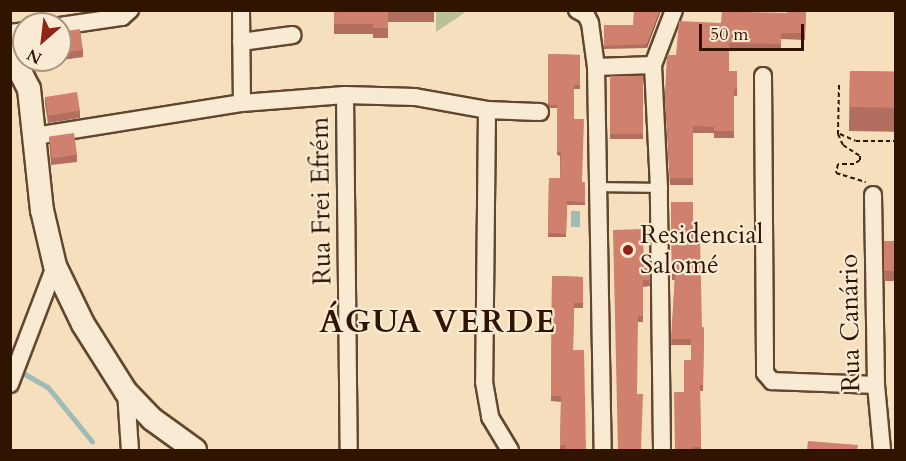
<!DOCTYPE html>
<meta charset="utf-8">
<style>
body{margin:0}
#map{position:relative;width:906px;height:461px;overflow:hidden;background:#f6dfbd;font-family:Cardo,serif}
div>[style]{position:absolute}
.green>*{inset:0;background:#b8c294}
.water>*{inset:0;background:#9ebbb8;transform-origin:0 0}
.stream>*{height:4.5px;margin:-2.25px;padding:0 2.25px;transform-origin:2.25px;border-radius:2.25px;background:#9ebbb8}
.path>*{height:2px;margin-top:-1px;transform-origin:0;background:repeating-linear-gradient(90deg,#311400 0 4.5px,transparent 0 7.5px)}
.roads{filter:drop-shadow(2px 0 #62472f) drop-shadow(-2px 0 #62472f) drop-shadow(0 2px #62472f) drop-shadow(0 -2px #62472f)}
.lane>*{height:8px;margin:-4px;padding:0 4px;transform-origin:4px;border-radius:4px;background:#f9ead4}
.street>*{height:16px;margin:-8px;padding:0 8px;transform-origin:8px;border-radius:8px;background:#f9ead4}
.secondary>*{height:22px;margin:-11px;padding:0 11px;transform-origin:11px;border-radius:11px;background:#f9ead4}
.wall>*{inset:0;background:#b26f5f;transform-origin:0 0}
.shaded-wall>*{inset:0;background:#915a4d}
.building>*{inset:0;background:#cf816e;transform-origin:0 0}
.dots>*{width:16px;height:16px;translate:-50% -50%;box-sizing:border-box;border:3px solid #f9ead4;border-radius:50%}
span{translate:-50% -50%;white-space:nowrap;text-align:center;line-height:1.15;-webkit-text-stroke:4.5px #f9ead4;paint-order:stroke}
.street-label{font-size:26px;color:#311400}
.poi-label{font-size:26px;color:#311400}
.left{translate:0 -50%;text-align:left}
.district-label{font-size:32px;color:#311400;font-weight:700;letter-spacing:1.5px}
.frame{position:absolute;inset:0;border:12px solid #311400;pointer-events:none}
.north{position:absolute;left:12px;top:12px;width:60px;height:60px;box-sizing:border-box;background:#f9ead4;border:2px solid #a9947f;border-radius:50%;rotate:208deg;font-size:16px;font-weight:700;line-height:24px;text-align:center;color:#311400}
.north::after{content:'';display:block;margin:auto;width:21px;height:27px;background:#8f2418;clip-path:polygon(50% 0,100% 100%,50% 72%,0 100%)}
.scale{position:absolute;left:699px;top:24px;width:105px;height:27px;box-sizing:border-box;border:3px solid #311400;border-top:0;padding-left:8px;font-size:18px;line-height:21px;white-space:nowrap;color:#311400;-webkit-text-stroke:4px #f9ead4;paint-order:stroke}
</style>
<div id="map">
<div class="green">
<i style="clip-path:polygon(436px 11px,437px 10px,467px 11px,436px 32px)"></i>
</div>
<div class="water">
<i style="left:571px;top:211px;width:9px;height:16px"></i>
</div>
<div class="stream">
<i style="left:20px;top:371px;width:32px;rotate:30deg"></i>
<i style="left:48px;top:387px;width:70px;rotate:50.8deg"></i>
</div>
<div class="path">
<i style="left:839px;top:85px;width:49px;rotate:91.2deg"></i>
<i style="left:838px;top:134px;width:12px;rotate:66deg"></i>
<i style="left:843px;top:145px;width:20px;rotate:33deg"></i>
<i style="left:860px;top:156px;width:4px;rotate:90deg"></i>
<i style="left:860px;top:160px;width:7px;rotate:146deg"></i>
<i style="left:854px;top:164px;width:16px;rotate:180deg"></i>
<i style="left:838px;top:164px;width:9px;rotate:103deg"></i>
<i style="left:836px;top:173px;width:31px;rotate:17deg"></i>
<i style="left:840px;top:134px;width:17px;rotate:24deg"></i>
<i style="left:856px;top:141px;width:40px"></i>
</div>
<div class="roads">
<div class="lane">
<i style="left:598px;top:187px;width:61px;rotate:0.9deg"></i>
</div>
<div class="street">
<i style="left:241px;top:10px;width:93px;rotate:89.4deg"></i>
<i style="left:577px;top:10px;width:10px;rotate:29deg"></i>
<i style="left:586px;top:15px;width:9px;rotate:63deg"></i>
<i style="left:590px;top:23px;width:44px;rotate:82.2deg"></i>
<i style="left:596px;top:67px;width:383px;rotate:89deg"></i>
<i style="left:60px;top:26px;width:63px;rotate:-8.3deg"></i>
<i style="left:122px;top:17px;width:11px;rotate:-41deg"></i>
<i style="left:10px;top:33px;width:14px;rotate:-8deg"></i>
<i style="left:241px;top:42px;width:52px;rotate:-7.7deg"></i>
<i style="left:596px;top:67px;width:57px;rotate:-2deg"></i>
<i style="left:763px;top:76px;width:297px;rotate:89.6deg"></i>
<i style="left:765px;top:373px;width:11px;rotate:49deg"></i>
<i style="left:772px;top:381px;width:104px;rotate:2.2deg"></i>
<i style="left:345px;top:95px;width:355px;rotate:89.4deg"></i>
<i style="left:487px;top:110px;width:272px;rotate:90.6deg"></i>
<i style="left:484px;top:382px;width:36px;rotate:80deg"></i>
<i style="left:490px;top:417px;width:39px;rotate:59deg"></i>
<i style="left:35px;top:136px;width:210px;rotate:-9.1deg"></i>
<i style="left:242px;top:103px;width:103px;rotate:-4.4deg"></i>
<i style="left:345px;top:95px;width:70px;rotate:1.6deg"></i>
<i style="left:415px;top:97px;width:73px;rotate:10.2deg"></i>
<i style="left:487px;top:110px;width:53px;rotate:2.2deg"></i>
<i style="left:873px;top:195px;width:190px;rotate:89.1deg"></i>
<i style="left:876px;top:385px;width:65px;rotate:84.7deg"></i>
<i style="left:10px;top:384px;width:126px;rotate:-69.1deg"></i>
<i style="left:126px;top:392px;width:58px;rotate:86.1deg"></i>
<i style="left:662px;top:450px;width:262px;rotate:-90.7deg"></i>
<i style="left:659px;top:188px;width:123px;rotate:-92.8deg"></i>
<i style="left:653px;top:65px;width:59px;rotate:-69.1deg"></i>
</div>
<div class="secondary">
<i style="left:10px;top:52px;width:42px;rotate:62.8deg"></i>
<i style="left:29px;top:89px;width:122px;rotate:83.9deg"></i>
<i style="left:42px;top:210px;width:57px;rotate:76.9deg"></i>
<i style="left:55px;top:266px;width:64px;rotate:64.2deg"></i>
<i style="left:83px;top:324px;width:80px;rotate:57.7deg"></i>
<i style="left:126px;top:392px;width:37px;rotate:46deg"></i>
<i style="left:152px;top:419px;width:53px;rotate:35.8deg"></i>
</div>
</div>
<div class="wall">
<i style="clip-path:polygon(334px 10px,434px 10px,434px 22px,388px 22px,388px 38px,373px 38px,373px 34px,334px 34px)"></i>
<i style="clip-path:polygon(661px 10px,647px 48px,604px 49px,604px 25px,633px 25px)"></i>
<i style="clip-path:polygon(806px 10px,805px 40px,781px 39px,781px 50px,729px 49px,729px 71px,737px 71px,737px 96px,734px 96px,734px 138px,714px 138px,714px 133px,693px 133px,693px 185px,670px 185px,665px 98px,676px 55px,721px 23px)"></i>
<i style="clip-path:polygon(60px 32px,83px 50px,83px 57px,35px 64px,33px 60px,60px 60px)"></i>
<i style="clip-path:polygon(548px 54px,580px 55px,580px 89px,574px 89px,574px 119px,582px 182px,585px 182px,585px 205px,567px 205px,566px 237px,548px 237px,549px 178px,560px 178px,560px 156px,557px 155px,557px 108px,550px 108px,548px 105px)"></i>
<i style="left:850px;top:71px;width:46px;height:60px;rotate:1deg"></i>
<i style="left:610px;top:76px;width:33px;height:63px"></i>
<i style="clip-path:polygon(45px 97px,80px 111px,80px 118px,48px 123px,45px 104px)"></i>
<i style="clip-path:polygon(49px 137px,77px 155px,77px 162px,51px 165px)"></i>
<i style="clip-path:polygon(671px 202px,693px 240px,702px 328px,704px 327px,703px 391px,700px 391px,701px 450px,675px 450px,684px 392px,691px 360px,691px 345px,671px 345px,675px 280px,672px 280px)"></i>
<i style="left:884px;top:241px;width:12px;height:40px"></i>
<i style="clip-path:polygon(644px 268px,649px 268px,650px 286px,643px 287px,643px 322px,638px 322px,617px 450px)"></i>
<i style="clip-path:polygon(552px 276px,583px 277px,583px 308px,574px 308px,573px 350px,586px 450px,560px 450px,561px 402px,551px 401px)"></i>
</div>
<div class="shaded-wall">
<i style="clip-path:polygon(660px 10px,661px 10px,647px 48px,647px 44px)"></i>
</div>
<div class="building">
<i style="clip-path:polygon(334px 10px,434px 10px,434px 12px,388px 11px,388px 28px,373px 28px,373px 24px,334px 24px)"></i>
<i style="clip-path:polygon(634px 10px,660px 10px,647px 44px,604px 46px,604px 25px,633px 25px)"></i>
<i style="clip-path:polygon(722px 10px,746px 10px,746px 12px,787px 13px,787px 10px,806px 10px,805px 33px,781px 33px,781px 44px,729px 43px,729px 71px,737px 71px,737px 89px,734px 89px,734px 131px,714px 131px,714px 127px,693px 126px,693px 178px,670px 178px,665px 92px,667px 55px,676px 55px,679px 21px,721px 23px)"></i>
<i style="clip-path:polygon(80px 29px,83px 50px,60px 53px,60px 32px)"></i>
<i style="clip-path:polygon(548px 54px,580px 55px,580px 85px,574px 85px,574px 119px,584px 119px,582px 182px,585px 182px,585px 202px,567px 201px,566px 234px,548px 233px,549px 178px,560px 178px,561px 152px,557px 152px,557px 105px,550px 105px,548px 102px)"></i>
<i style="left:850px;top:71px;width:46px;height:36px;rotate:1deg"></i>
<i style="left:610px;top:76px;width:33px;height:58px"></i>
<i style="left:77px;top:92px;width:19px;height:32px;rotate:81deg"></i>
<i style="left:74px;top:133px;width:22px;height:25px;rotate:82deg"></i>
<i style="clip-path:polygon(671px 202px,693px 202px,693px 240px,700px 240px,702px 328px,704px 327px,703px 385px,700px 385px,701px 447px,693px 447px,693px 450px,675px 450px,674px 392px,684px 392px,684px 360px,691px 360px,691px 339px,671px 339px,675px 274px,672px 274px)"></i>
<i style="clip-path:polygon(643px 229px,644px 268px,649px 268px,650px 280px,643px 280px,643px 316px,638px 316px,637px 394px,643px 394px,641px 450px,618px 450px,613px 230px)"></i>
<i style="left:884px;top:241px;width:12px;height:30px"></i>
<i style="clip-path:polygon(552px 276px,583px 277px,583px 303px,574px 303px,573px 350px,584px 350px,586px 450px,566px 450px,566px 445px,560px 445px,561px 396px,551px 396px)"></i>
<i style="clip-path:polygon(808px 441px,858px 445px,857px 450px,807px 450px)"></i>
</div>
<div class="dots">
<i style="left:628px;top:250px;background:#8f2418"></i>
</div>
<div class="street-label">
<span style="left:321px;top:201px;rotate:-91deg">Rua Frei Efrém</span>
<span style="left:850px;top:323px;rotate:-91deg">Rua Canário</span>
</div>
<div class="poi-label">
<span class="left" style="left:640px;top:250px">Residencial<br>Salomé</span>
</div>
<div class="district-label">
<span style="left:438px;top:322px">ÁGUA VERDE</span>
</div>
<div class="frame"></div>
<div class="north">N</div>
<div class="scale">50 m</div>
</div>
